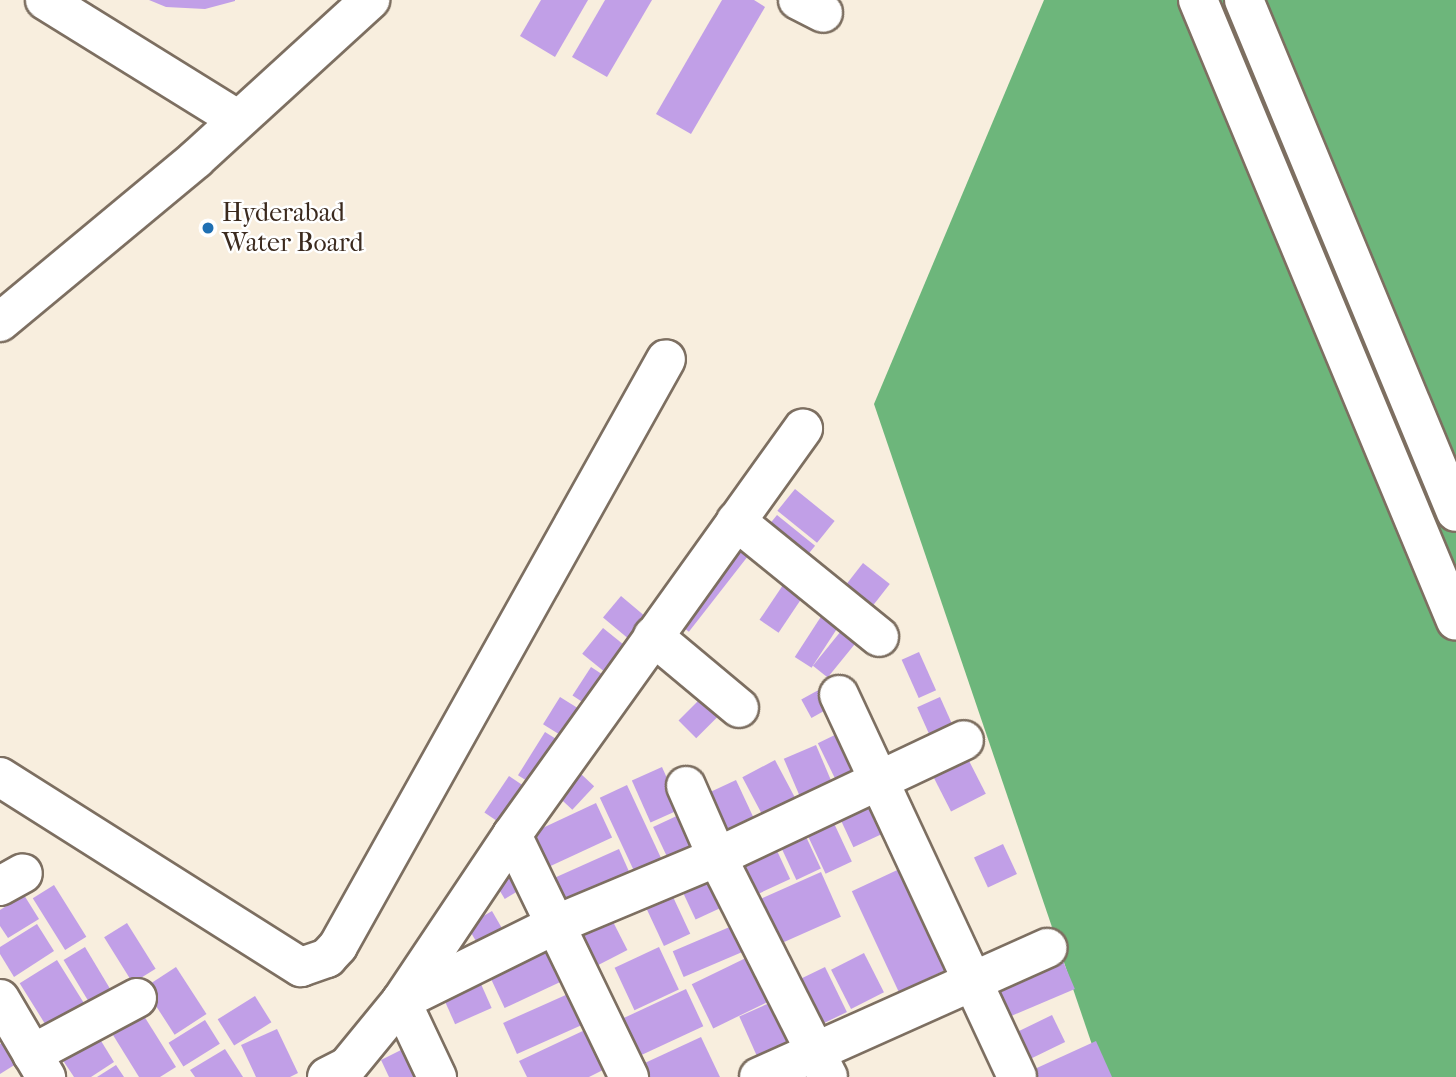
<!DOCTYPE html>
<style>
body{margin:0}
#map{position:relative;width:1456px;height:1077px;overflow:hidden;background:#f8eede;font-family:"IM FELL French Canon",serif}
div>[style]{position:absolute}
.forest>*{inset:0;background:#6db67b}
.building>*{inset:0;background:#c19fe7;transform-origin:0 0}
.roads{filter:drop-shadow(2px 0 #7d6f61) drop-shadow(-2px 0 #7d6f61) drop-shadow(0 2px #7d6f61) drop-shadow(0 -2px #7d6f61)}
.minor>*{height:38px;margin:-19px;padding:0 19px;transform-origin:19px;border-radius:19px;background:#fff}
.major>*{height:38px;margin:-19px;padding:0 19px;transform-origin:19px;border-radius:19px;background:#fff}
.dots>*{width:19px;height:19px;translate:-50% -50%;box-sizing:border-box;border:4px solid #fff;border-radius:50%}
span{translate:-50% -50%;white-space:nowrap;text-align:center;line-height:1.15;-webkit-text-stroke:5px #fff;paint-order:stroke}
.poi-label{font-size:26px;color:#3b2a1e}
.left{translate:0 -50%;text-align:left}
</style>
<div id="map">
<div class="forest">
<i style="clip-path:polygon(1044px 0,1456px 0,1456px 1077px,1103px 1077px,874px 404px)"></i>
</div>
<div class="building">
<i style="clip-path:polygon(149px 0,235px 0,235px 1px,205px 9px,166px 7px)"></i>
<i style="clip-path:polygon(541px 0,588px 0,555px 57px,520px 36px)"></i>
<i style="clip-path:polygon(605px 0,652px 0,607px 77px,572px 57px)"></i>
<i style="clip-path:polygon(722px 0,754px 0,765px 7px,691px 134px,656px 114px)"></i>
<i style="left:795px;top:489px;width:51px;height:28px;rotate:39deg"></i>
<i style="left:777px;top:515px;width:49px;height:26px;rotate:39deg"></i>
<i style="left:734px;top:535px;width:24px;height:104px;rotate:38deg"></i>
<i style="left:863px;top:563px;width:34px;height:40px;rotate:38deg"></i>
<i style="left:783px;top:585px;width:23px;height:42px;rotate:34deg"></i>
<i style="left:621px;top:596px;width:45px;height:28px;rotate:40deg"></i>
<i style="left:822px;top:615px;width:20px;height:50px;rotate:33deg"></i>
<i style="left:845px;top:626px;width:19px;height:51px;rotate:39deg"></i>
<i style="left:603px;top:628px;width:43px;height:33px;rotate:39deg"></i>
<i style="left:919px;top:652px;width:42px;height:19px;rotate:66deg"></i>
<i style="left:591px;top:667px;width:27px;height:34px;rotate:33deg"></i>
<i style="left:824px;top:687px;width:21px;height:26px;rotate:61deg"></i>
<i style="left:704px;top:695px;width:25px;height:36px;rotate:45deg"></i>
<i style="left:560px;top:697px;width:36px;height:32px;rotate:32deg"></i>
<i style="left:940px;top:697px;width:42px;height:25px;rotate:66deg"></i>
<i style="left:843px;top:731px;width:49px;height:28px;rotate:64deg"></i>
<i style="left:545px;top:732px;width:26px;height:51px;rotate:32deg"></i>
<i style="left:816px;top:745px;width:48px;height:35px;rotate:67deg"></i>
<i style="left:964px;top:751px;width:48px;height:39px;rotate:63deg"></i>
<i style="left:775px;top:760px;width:50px;height:37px;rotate:62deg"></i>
<i style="left:662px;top:767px;width:46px;height:33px;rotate:66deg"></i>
<i style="left:581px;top:774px;width:18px;height:32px;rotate:43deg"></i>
<i style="left:509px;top:776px;width:30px;height:44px;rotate:34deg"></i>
<i style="left:736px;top:780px;width:53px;height:39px;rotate:65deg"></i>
<i style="left:627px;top:785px;width:89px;height:30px;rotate:65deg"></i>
<i style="left:872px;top:790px;width:44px;height:41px;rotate:65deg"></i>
<i style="left:596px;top:803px;width:38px;height:69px;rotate:65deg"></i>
<i style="left:683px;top:813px;width:41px;height:33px;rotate:65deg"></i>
<i style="left:832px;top:819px;width:47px;height:29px;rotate:65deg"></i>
<i style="left:801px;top:826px;width:47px;height:27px;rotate:65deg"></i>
<i style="left:772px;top:840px;width:43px;height:40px;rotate:65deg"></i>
<i style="left:1003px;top:844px;width:33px;height:32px;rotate:65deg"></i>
<i style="left:619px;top:849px;width:32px;height:71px;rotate:66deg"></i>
<i style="left:711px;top:865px;width:43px;height:37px;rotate:65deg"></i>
<i style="left:908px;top:865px;width:111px;height:62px;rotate:65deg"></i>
<i style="left:520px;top:870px;width:17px;height:28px;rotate:59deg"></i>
<i style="left:821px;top:872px;width:49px;height:72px;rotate:66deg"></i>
<i style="left:667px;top:884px;width:55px;height:29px;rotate:65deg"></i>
<i style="left:54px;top:885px;width:61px;height:25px;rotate:58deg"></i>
<i style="clip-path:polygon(24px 895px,39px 919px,8px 938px,0 926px,0 910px)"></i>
<i style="left:607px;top:910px;width:45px;height:37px;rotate:63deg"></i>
<i style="left:492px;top:911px;width:30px;height:29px;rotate:60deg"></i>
<i style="left:127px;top:923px;width:54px;height:27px;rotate:58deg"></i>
<i style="left:739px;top:923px;width:28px;height:72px;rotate:67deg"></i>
<i style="clip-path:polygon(37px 924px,54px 951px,14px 977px,0 954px,0 947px)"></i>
<i style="left:550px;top:935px;width:47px;height:72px;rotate:65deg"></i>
<i style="left:85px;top:947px;width:60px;height:25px;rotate:59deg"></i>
<i style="left:659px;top:947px;width:47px;height:49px;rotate:65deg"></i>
<i style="left:864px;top:953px;width:44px;height:37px;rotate:63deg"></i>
<i style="left:1060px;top:954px;width:38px;height:74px;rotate:67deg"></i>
<i style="left:752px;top:955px;width:49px;height:67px;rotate:64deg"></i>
<i style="left:57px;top:960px;width:62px;height:44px;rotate:58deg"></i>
<i style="left:176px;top:967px;width:56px;height:38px;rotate:57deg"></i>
<i style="left:825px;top:967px;width:50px;height:35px;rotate:64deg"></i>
<i style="left:477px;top:975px;width:36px;height:40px;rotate:66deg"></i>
<i style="left:686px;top:989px;width:41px;height:73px;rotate:65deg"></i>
<i style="left:568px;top:994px;width:34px;height:71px;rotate:66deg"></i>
<i style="left:255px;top:996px;width:31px;height:44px;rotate:58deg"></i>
<i style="left:774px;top:1001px;width:46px;height:38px;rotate:66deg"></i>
<i style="left:1052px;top:1015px;width:30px;height:43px;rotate:64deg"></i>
<i style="clip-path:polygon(144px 1016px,176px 1067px,160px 1077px,139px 1077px,113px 1035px)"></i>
<i style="left:205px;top:1020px;width:28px;height:43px;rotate:58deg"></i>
<i style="clip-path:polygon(277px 1029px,298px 1073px,290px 1077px,256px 1077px,241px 1045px)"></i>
<i style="clip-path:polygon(587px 1029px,605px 1069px,589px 1077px,527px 1077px,519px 1061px)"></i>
<i style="clip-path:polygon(98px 1036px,114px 1062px,91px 1077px,74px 1077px,62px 1059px)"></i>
<i style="clip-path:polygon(11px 1037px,24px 1059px,0 1074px,0 1044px)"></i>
<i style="clip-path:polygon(701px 1037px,720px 1077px,639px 1077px,634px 1068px)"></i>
<i style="clip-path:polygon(1096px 1041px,1112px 1077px,1030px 1077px,1028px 1072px)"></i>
<i style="clip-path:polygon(405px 1048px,418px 1077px,389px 1077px,381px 1060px)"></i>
<i style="clip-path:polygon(225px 1049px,243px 1077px,195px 1077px,190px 1070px)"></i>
<i style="clip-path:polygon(116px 1065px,124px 1077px,97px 1077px)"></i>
</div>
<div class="roads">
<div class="minor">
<i style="left:45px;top:0;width:226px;rotate:31.8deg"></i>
<i style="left:798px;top:0;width:28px;rotate:27deg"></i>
<i style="left:0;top:322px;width:255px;rotate:-39.7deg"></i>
<i style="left:196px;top:159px;width:236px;rotate:-42.4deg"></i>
<i style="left:736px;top:521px;width:184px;rotate:39deg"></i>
<i style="left:653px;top:636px;width:112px;rotate:39.9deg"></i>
<i style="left:839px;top:695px;width:421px;rotate:65deg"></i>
<i style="left:0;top:777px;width:356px;rotate:32.3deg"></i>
<i style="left:301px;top:967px;width:28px;rotate:-19deg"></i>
<i style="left:327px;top:958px;width:16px;rotate:-47deg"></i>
<i style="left:338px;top:946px;width:672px;rotate:-60.8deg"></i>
<i style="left:686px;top:786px;width:77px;rotate:66.4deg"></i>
<i style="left:717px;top:857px;width:246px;rotate:63.2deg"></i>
<i style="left:512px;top:835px;width:269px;rotate:64.2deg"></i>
<i style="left:0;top:886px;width:26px;rotate:-29deg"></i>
<i style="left:0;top:999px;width:91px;rotate:59.5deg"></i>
<i style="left:32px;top:1054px;width:119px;rotate:-28.1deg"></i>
<i style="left:327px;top:1077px;width:22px;rotate:-27deg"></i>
<i style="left:347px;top:1067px;width:85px;rotate:-50.7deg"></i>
<i style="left:401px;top:1001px;width:200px;rotate:-56.2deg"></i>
<i style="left:512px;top:835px;width:500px;rotate:-54.4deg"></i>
<i style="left:437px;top:1077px;width:84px;rotate:-115.3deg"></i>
<i style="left:401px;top:1001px;width:174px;rotate:-26.3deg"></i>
<i style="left:557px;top:924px;width:173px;rotate:-22.7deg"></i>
<i style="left:717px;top:857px;width:273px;rotate:-25.3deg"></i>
<i style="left:759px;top:1077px;width:316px;rotate:-24.1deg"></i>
</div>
<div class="major">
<i style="left:1198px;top:0;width:672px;rotate:67.44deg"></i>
<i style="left:1244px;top:0;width:554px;rotate:67.51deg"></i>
</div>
</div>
<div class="dots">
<i style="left:208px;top:228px;background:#1f6fb2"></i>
</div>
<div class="poi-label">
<span class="left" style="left:222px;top:228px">Hyderabad<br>Water Board</span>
</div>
</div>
